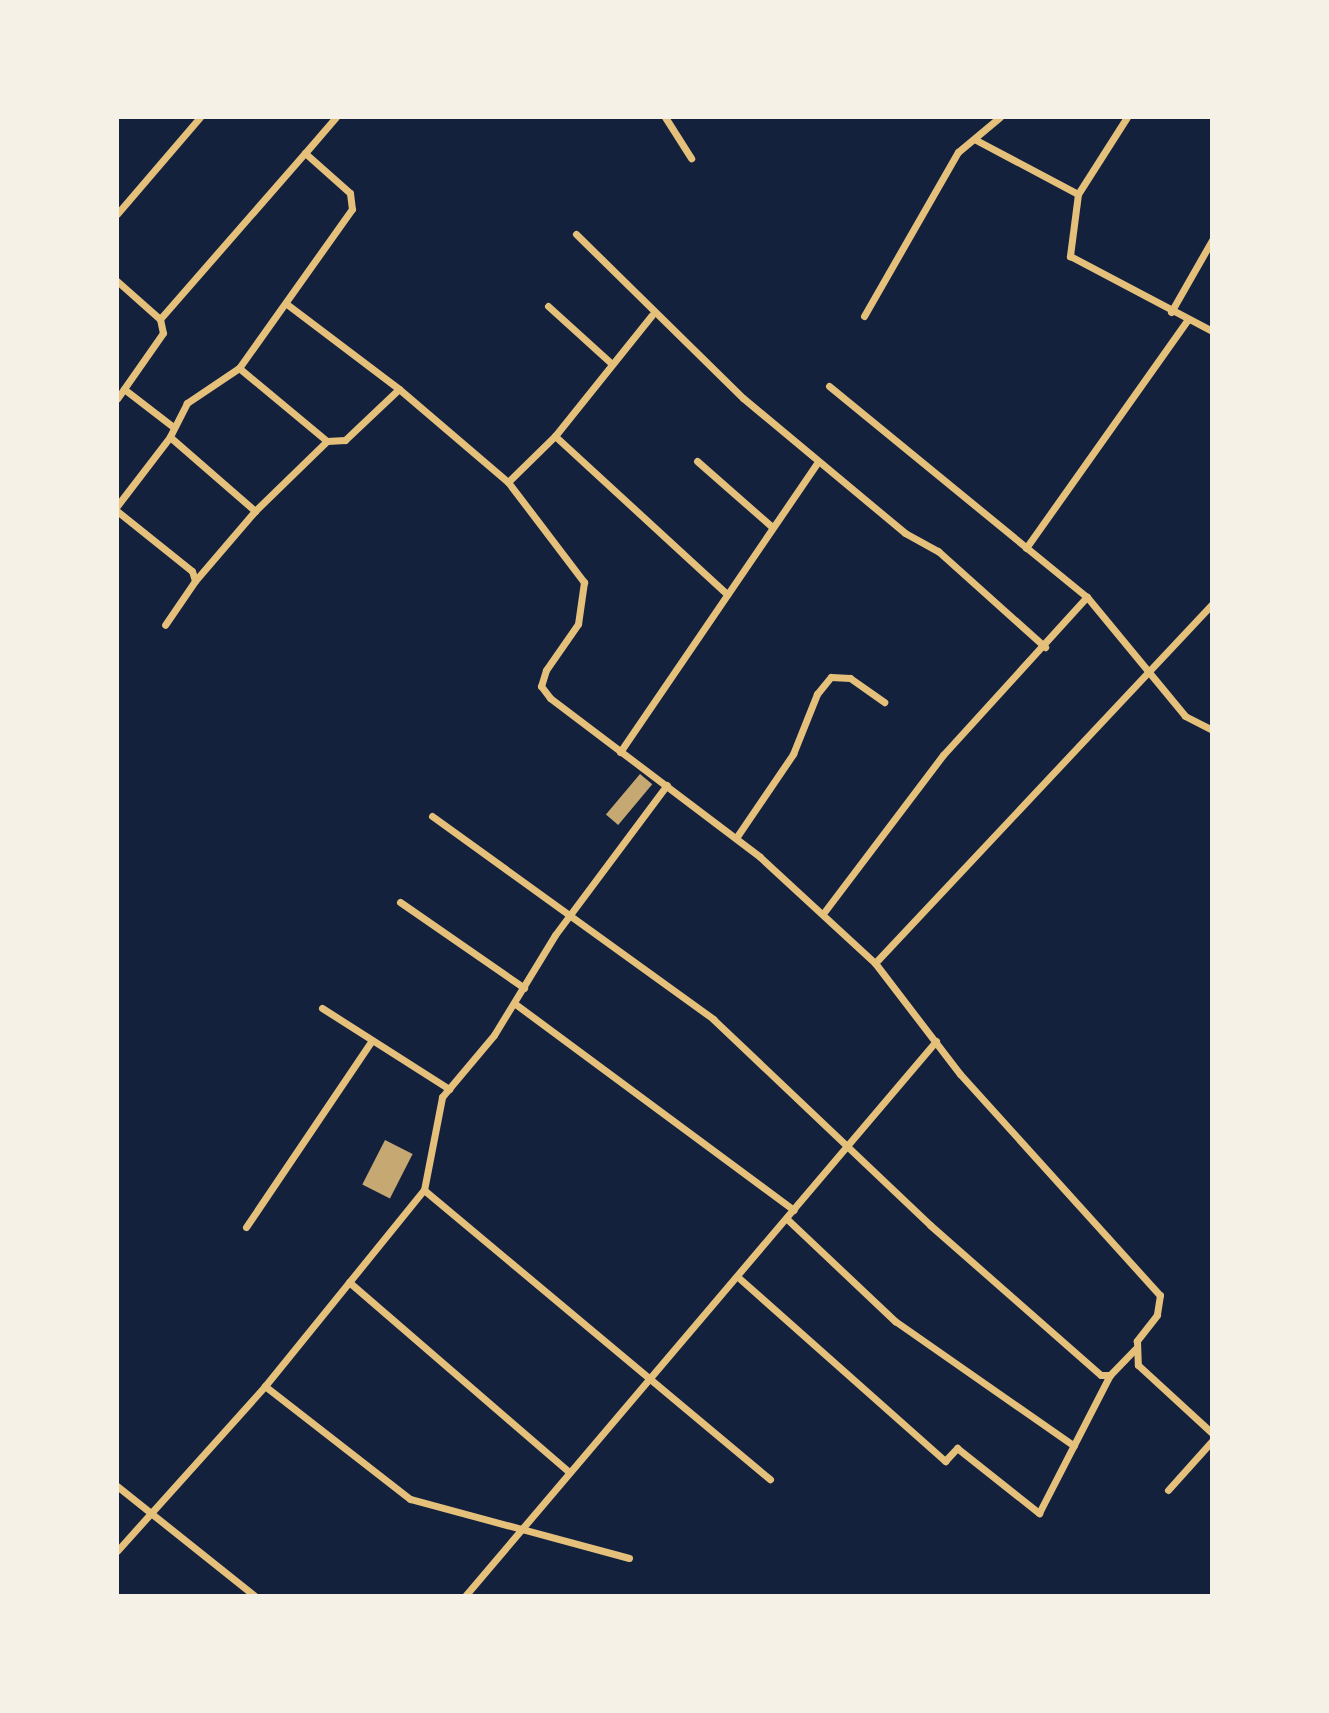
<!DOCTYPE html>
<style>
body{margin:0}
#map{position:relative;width:1329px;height:1713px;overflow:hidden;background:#14213d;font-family:Raleway,sans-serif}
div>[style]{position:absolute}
.building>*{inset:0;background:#c6a872;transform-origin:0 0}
.minor>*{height:7px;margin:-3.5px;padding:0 3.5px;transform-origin:3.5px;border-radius:3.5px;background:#e5c07b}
span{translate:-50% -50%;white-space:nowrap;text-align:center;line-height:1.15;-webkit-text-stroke:7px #f6f1e7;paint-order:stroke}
.frame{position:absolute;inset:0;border:119px solid #f6f1e7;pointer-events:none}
</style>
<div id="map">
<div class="building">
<i style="left:640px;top:774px;width:16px;height:53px;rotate:40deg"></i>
<i style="left:385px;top:1140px;width:31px;height:50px;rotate:27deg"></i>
</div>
<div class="minor">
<i style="left:336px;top:117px;width:48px;rotate:130.7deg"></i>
<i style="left:305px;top:153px;width:60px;rotate:41.6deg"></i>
<i style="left:350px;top:193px;width:16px;rotate:83deg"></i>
<i style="left:352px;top:209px;width:195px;rotate:125.4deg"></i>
<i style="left:239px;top:368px;width:63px;rotate:146.1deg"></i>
<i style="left:187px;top:403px;width:38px;rotate:117deg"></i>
<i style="left:170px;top:437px;width:113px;rotate:41deg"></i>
<i style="left:255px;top:511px;width:100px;rotate:-44.2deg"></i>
<i style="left:327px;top:441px;width:18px;rotate:-3deg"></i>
<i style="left:345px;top:440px;width:74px;rotate:-43.4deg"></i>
<i style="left:399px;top:389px;width:143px;rotate:40.5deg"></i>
<i style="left:508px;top:482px;width:126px;rotate:52.8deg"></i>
<i style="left:584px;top:582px;width:42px;rotate:98.1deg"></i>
<i style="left:578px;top:624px;width:56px;rotate:124.8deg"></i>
<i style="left:546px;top:670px;width:17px;rotate:107deg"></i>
<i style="left:541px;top:686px;width:15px;rotate:53deg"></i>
<i style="left:550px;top:698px;width:263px;rotate:37.1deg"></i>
<i style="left:760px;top:857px;width:156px;rotate:42.7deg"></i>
<i style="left:875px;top:963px;width:140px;rotate:52.6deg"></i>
<i style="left:960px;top:1074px;width:298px;rotate:47.9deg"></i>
<i style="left:1160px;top:1295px;width:20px;rotate:99deg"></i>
<i style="left:1157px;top:1315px;width:33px;rotate:128deg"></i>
<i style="left:1137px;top:1341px;width:24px;rotate:88deg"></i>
<i style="left:1138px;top:1365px;width:100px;rotate:42.6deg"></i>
<i style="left:665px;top:117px;width:49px;rotate:57.6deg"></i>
<i style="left:976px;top:140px;width:115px;rotate:27.9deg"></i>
<i style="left:1078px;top:194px;width:91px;rotate:-57.5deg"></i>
<i style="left:1078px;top:194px;width:63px;rotate:97.4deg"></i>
<i style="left:1070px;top:256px;width:161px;rotate:27.8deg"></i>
<i style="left:117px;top:214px;width:128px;rotate:-49.4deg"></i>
<i style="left:576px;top:234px;width:234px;rotate:44.5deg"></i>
<i style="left:743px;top:398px;width:211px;rotate:39.8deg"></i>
<i style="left:905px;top:533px;width:38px;rotate:29deg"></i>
<i style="left:938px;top:551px;width:144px;rotate:41.9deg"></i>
<i style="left:117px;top:281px;width:57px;rotate:41.5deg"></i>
<i style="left:160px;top:319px;width:14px;rotate:78deg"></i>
<i style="left:163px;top:333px;width:80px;rotate:124.9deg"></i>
<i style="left:288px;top:305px;width:139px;rotate:37.1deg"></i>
<i style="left:548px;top:306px;width:86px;rotate:42.2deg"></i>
<i style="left:1171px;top:312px;width:83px;rotate:-60.3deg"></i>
<i style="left:864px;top:316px;width:189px;rotate:-60.2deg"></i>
<i style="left:958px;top:152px;width:55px;rotate:-39.8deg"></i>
<i style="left:160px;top:319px;width:220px;rotate:-48.9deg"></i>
<i style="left:239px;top:368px;width:114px;rotate:39.7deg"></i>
<i style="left:829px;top:386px;width:333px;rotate:39.3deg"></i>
<i style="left:1087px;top:597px;width:154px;rotate:50.5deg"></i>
<i style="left:1185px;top:716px;width:30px;rotate:27deg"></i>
<i style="left:124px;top:389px;width:61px;rotate:37.6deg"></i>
<i style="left:555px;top:436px;width:234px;rotate:42.6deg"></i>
<i style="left:697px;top:461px;width:100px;rotate:41.3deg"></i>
<i style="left:508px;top:482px;width:66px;rotate:-44.4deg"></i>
<i style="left:555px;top:436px;width:155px;rotate:-51.3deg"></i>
<i style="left:117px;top:506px;width:87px;rotate:-52.5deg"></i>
<i style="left:117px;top:511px;width:96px;rotate:38.7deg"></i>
<i style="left:192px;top:571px;width:10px;rotate:73deg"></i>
<i style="left:195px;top:581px;width:53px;rotate:124.3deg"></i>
<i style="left:1026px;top:548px;width:278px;rotate:-54.7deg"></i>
<i style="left:195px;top:581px;width:92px;rotate:-49.4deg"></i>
<i style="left:620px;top:752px;width:351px;rotate:-55.7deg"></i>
<i style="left:432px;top:816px;width:347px;rotate:35.8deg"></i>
<i style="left:713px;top:1019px;width:299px;rotate:43.5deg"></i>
<i style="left:930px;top:1225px;width:227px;rotate:41.3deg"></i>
<i style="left:1101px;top:1375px;width:9px"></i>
<i style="left:1110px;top:1375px;width:36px;rotate:-46deg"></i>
<i style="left:736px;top:838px;width:102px;rotate:-55.8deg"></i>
<i style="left:793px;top:754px;width:65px;rotate:-68.2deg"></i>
<i style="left:817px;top:694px;width:22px;rotate:-51deg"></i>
<i style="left:831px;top:677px;width:19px;rotate:3deg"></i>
<i style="left:850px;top:678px;width:42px;rotate:35.2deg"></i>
<i style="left:400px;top:902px;width:151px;rotate:34.7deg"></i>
<i style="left:825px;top:911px;width:196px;rotate:-52.9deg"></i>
<i style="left:943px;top:755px;width:214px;rotate:-47.7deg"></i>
<i style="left:875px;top:963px;width:492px;rotate:-46.8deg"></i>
<i style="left:514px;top:1003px;width:348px;rotate:36.5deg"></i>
<i style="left:322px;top:1008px;width:151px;rotate:32.5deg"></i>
<i style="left:424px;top:1190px;width:451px;rotate:39.9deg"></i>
<i style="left:787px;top:1219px;width:149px;rotate:43.4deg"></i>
<i style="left:895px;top:1321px;width:218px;rotate:34.9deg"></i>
<i style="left:246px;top:1227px;width:225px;rotate:-56deg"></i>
<i style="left:739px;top:1278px;width:276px;rotate:41.6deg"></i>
<i style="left:945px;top:1461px;width:18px;rotate:-47deg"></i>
<i style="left:957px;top:1448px;width:105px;rotate:38.4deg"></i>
<i style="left:1039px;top:1513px;width:155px;rotate:-62.8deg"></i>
<i style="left:349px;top:1282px;width:289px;rotate:40.8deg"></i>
<i style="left:117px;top:1486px;width:176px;rotate:38.6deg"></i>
<i style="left:1168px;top:1490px;width:66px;rotate:-48.1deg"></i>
<i style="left:117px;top:1551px;width:222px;rotate:-48.1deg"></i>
<i style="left:629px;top:1558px;width:227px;rotate:-164.9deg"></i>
<i style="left:410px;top:1499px;width:184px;rotate:-142.1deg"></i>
<i style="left:265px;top:1386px;width:252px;rotate:-51deg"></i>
<i style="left:424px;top:1190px;width:95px;rotate:-79deg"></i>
<i style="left:442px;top:1097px;width:81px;rotate:-50deg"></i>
<i style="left:494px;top:1035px;width:117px;rotate:-58.6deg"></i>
<i style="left:555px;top:935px;width:187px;rotate:-53.3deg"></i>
<i style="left:465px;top:1596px;width:728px;rotate:-49.68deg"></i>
</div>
<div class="frame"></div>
</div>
